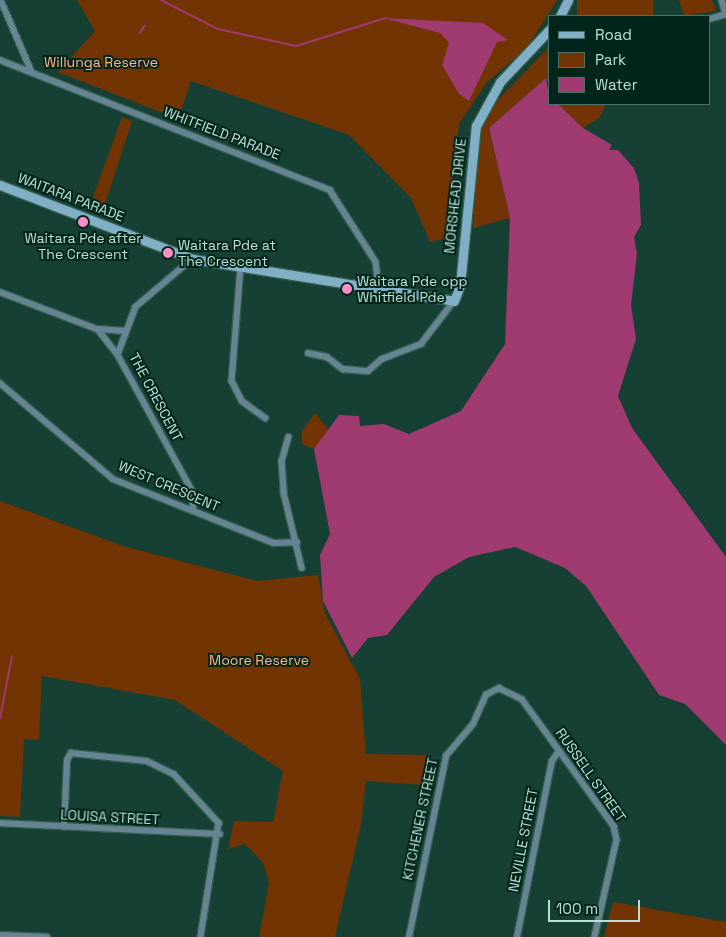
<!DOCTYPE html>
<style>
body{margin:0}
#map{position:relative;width:726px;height:937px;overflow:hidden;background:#154033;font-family:"Space Grotesk",sans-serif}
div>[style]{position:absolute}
.green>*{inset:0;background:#723403;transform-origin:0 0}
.water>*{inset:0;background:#9f3b70}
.stream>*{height:2px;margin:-1px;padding:0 1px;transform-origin:1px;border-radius:1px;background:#9f3b70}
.roads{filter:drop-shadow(1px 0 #335d50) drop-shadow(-1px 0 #335d50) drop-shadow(0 1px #335d50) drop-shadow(0 -1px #335d50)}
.street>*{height:5.5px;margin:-2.75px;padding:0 2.75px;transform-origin:2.75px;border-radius:2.75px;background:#678492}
.secondary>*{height:9px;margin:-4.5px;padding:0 4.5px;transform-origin:4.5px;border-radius:4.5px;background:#80afc6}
.dots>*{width:14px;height:14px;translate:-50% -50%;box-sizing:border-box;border:2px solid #02251b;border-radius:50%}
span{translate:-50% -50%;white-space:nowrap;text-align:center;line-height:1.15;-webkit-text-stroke:4px #02251b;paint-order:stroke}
.park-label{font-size:14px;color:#ffb488}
.street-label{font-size:14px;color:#bbe0d2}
.poi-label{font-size:14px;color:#bbe0d2}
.left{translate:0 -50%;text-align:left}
.legend{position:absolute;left:548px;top:15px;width:162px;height:90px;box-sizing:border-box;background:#02251b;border:1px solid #4c7064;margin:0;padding:6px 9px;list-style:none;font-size:15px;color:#bbe0d2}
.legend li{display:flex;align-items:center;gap:10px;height:25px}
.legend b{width:25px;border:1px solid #4c7064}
.scale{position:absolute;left:548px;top:900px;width:92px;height:22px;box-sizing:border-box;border:2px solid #bbe0d2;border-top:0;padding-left:6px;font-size:15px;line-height:18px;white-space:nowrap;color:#bbe0d2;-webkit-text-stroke:4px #02251b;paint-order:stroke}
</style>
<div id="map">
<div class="green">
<i style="clip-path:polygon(77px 0,557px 0,527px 48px,487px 82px,459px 124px,447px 238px,430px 242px,411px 198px,349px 135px,191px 81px,178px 119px,58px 72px,95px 31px)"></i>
<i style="left:577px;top:0;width:76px;height:17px"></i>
<i style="clip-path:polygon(679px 0,712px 0,716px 11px,684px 16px)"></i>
<i style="clip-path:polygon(550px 46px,550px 87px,546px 78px,489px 128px,510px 218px,473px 228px,480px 125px,490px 108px)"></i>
<i style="clip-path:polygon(558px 104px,606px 104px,599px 118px,583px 128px)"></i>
<i style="clip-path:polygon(122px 117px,132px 121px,102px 213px,89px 208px)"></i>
<i style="clip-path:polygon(315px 413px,329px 430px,314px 449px,302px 444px,302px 431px)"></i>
<i style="clip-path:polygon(0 501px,123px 546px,257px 581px,318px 575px,325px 613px,360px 679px,366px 754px,428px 755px,422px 785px,366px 781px,361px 824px,335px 937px,259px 937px,269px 883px,263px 863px,245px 844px,228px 849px,234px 821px,273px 822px,283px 771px,175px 700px,42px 676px,39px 740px,24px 739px,20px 817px,0 816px)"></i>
<i style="clip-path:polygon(613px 902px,726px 922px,726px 937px,604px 937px)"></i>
</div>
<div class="water">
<i style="clip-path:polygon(383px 18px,483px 23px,508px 40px,497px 42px,469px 101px,459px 94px,442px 65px,449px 43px,440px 33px)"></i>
<i style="clip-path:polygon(546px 78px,550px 104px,558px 104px,583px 128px,612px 145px,609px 150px,618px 150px,634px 168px,639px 183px,641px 225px,634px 237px,637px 254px,631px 305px,636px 339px,618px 396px,632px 428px,726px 557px,726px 745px,685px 704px,659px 695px,586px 586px,565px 568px,515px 547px,469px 557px,434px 577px,387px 635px,368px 638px,352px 658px,323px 601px,320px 555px,330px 534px,314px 449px,339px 415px,359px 416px,360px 426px,384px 424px,409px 434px,461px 411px,505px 344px,510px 218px,489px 128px)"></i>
</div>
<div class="stream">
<i style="left:161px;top:0;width:64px;rotate:27deg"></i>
<i style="left:218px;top:29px;width:80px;rotate:12.3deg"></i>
<i style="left:296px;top:46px;width:94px;rotate:-17.3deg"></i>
<i style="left:140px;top:33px;width:9px;rotate:-58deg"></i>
<i style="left:0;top:718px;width:63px;rotate:-79deg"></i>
</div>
<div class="roads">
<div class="street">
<i style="left:1px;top:0;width:78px;rotate:66.7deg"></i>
<i style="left:722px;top:0;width:15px;rotate:74deg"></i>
<i style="left:710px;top:19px;width:17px;rotate:-17deg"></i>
<i style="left:0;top:60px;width:355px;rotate:21.5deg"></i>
<i style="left:330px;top:190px;width:85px;rotate:57.4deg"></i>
<i style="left:376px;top:262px;width:26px;rotate:83deg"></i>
<i style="left:193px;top:259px;width:75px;rotate:139.9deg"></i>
<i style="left:136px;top:307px;width:51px;rotate:110.6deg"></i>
<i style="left:118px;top:355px;width:154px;rotate:61.3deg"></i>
<i style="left:192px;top:490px;width:21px;rotate:85deg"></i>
<i style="left:241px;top:267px;width:114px;rotate:94.5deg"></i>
<i style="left:232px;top:381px;width:22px;rotate:63deg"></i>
<i style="left:242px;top:401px;width:29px;rotate:36deg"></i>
<i style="left:0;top:292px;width:104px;rotate:20.9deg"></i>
<i style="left:97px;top:329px;width:29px;rotate:4deg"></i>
<i style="left:100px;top:332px;width:29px;rotate:52deg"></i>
<i style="left:308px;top:353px;width:19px;rotate:12deg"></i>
<i style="left:327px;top:357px;width:20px;rotate:37deg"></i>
<i style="left:343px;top:369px;width:25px;rotate:5deg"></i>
<i style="left:368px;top:371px;width:18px;rotate:-41deg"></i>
<i style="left:382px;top:359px;width:42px;rotate:-21deg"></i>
<i style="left:421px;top:344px;width:54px;rotate:-52.5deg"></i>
<i style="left:0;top:383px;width:148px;rotate:40.3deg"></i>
<i style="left:113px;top:479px;width:173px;rotate:21.7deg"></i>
<i style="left:274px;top:543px;width:23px;rotate:-2deg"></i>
<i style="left:289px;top:437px;width:25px;rotate:106deg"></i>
<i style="left:282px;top:461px;width:32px;rotate:86deg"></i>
<i style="left:284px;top:493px;width:77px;rotate:76.5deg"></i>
<i style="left:0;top:823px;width:220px;rotate:2.9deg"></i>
<i style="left:64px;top:827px;width:67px;rotate:-87.4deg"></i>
<i style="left:67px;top:760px;width:8px;rotate:-60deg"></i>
<i style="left:71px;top:753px;width:76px;rotate:6deg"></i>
<i style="left:147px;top:761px;width:30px;rotate:26deg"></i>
<i style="left:174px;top:774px;width:67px;rotate:47.4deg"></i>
<i style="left:219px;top:823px;width:115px;rotate:99deg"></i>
<i style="left:0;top:935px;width:47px;rotate:2.4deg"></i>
<i style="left:409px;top:937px;width:185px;rotate:-78.4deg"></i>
<i style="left:446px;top:756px;width:42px;rotate:-49.8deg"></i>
<i style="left:473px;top:724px;width:32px;rotate:-66deg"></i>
<i style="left:486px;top:695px;width:15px;rotate:-28deg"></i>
<i style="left:499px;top:688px;width:25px;rotate:26deg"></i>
<i style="left:522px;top:699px;width:157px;rotate:54.1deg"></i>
<i style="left:614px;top:826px;width:14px;rotate:78deg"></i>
<i style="left:617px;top:840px;width:99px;rotate:102.8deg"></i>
<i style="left:517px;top:937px;width:179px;rotate:-78.8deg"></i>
<i style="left:552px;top:761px;width:12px;rotate:-55deg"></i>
</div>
<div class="secondary">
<i style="left:560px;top:16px;width:18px;rotate:-63deg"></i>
<i style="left:0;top:185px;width:207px;rotate:21deg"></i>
<i style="left:193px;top:259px;width:264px;rotate:9.1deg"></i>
<i style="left:454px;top:301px;width:17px;rotate:-69deg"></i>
<i style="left:460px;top:285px;width:160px;rotate:-84.3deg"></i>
<i style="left:476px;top:126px;width:50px;rotate:-61.4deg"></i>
<i style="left:500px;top:82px;width:73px;rotate:-46.7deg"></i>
</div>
</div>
<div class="dots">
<i style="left:83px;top:222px;background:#fb8fc3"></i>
<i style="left:168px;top:253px;background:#fb8fc3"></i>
<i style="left:347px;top:289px;background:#fb8fc3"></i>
</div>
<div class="park-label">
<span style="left:101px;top:62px">Willunga Reserve</span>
<span style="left:259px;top:660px">Moore Reserve</span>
</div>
<div class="street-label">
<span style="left:222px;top:133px;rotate:21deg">WHITFIELD PARADE</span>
<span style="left:455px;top:196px;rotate:-84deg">MORSHEAD DRIVE</span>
<span style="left:71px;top:197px;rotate:21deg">WAITARA PARADE</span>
<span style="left:156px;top:397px;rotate:62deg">THE CRESCENT</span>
<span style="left:169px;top:486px;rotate:23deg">WEST CRESCENT</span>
<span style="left:591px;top:775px;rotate:55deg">RUSSELL STREET</span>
<span style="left:110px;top:817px;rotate:3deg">LOUISA STREET</span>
<span style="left:420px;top:819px;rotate:-78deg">KITCHENER STREET</span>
<span style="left:523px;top:840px;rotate:-79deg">NEVILLE STREET</span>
</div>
<div class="poi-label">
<span style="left:83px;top:246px">Waitara Pde after<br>The Crescent</span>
<span class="left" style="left:178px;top:253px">Waitara Pde at<br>The Crescent</span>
<span class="left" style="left:357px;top:289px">Waitara Pde opp<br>Whitfield Pde</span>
</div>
<ul class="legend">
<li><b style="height:6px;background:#80afc6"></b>Road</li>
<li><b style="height:14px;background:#723403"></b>Park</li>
<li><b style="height:14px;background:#9f3b70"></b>Water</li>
</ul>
<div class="scale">100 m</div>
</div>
